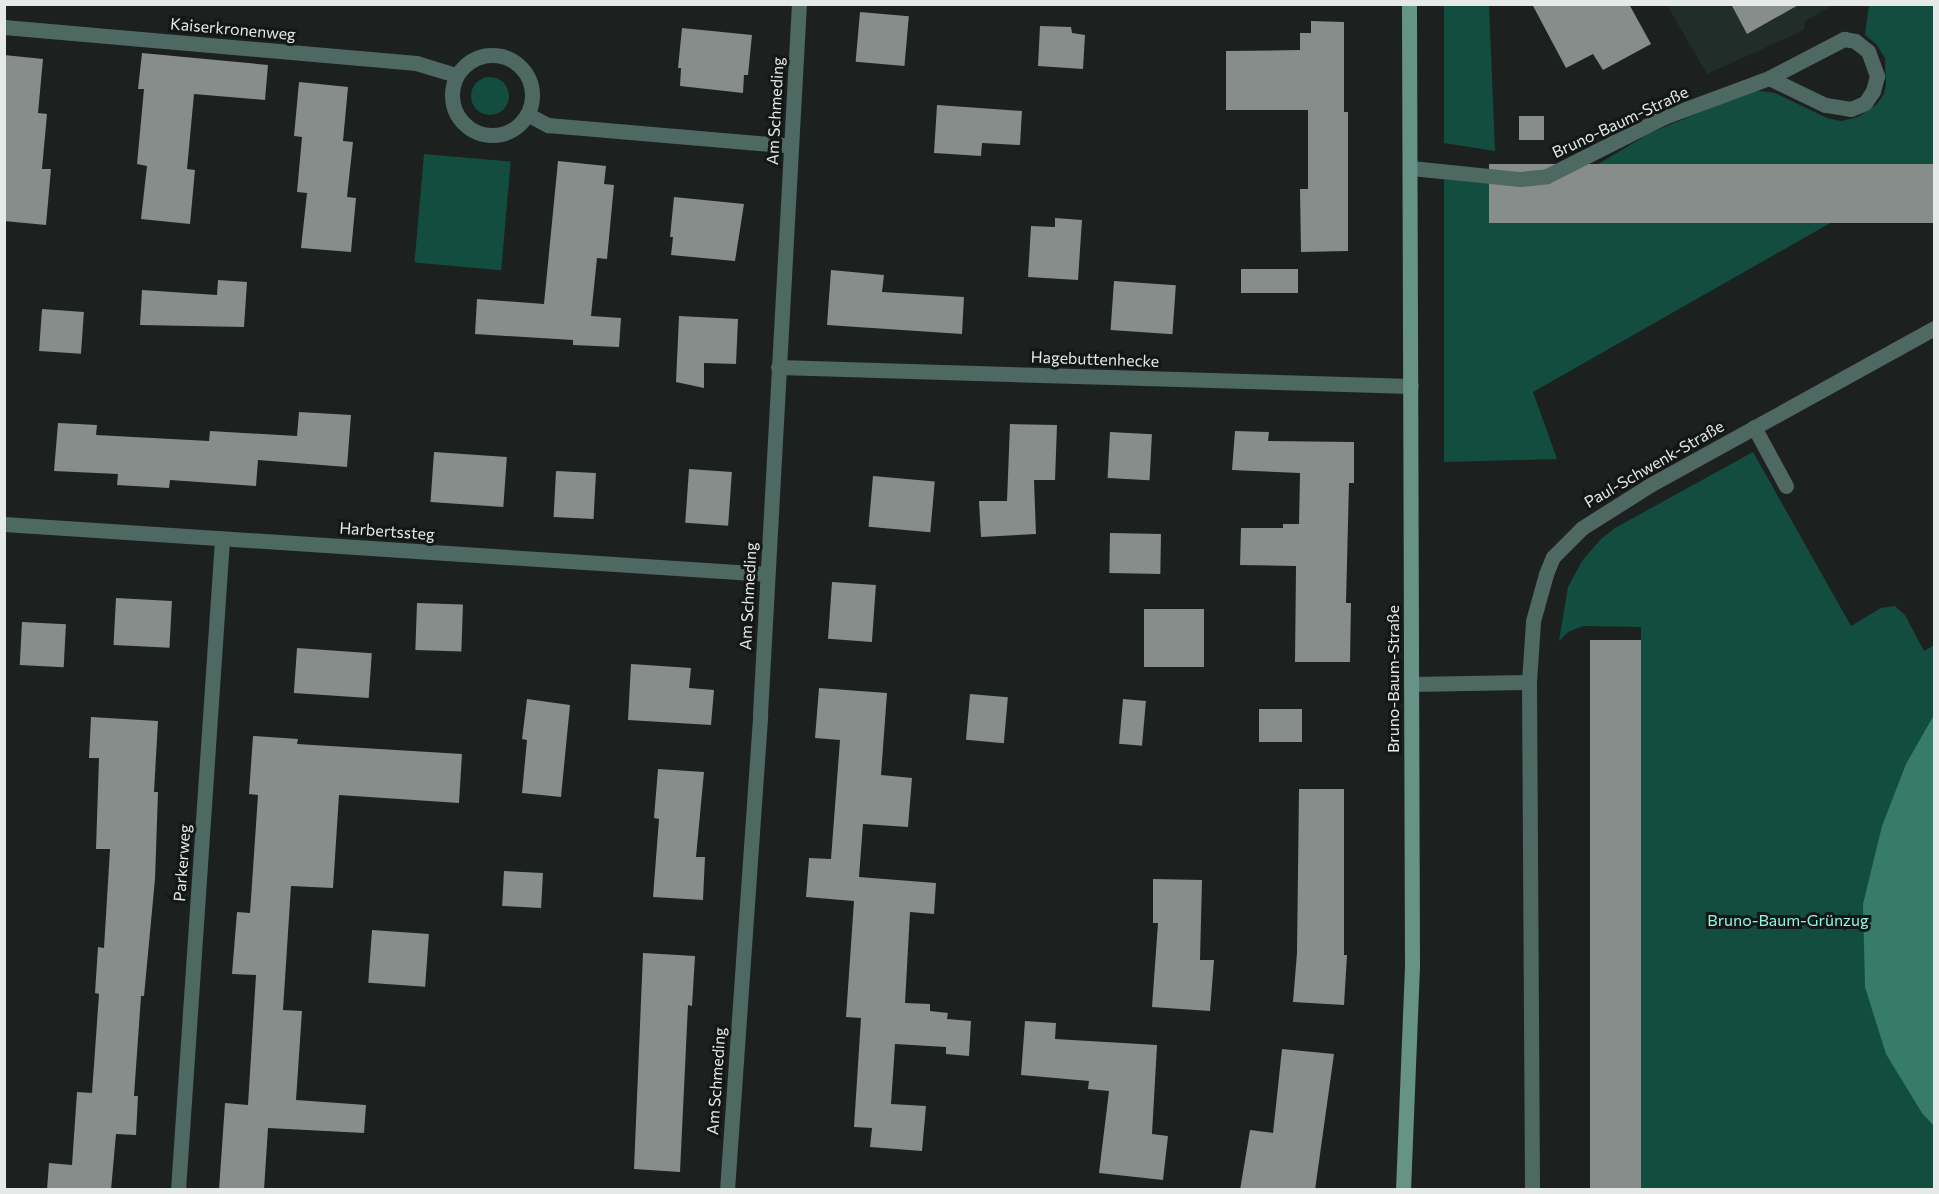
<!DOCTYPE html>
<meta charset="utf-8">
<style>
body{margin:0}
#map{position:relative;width:1939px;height:1194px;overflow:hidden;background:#1c2120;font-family:Commissioner,sans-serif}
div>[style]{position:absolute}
.built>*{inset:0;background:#212d29}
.green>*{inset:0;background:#134d3f;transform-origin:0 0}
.round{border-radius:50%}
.water>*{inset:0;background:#367c69}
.building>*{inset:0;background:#878d8b;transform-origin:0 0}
.lane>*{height:15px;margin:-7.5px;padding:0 7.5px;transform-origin:7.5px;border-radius:7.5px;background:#4e6961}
.lane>.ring{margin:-7.5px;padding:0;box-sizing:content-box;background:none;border:15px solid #4e6961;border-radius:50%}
.street>*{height:15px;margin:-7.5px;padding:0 7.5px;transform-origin:7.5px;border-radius:7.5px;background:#4e6961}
.secondary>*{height:15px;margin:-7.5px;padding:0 7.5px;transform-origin:7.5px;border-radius:7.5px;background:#679386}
span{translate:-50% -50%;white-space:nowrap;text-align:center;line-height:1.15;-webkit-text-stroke:6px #131816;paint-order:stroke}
.street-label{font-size:16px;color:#e5e9e7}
.park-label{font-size:16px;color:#8ff8da}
.frame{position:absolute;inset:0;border:6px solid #e5e9e7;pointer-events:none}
</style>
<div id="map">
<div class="built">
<i style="clip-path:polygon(1667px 5px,1834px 5px,1805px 21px,1804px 30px,1707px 74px)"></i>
</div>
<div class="green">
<i style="clip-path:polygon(1444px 5px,1489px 5px,1495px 151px,1444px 143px)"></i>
<i style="clip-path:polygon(1869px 5px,1934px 5px,1934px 164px,1533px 392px,1557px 459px,1444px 462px,1444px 179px,1519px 187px,1555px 184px,1590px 169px,1650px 133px,1754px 90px,1775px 93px,1827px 118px,1841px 121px,1858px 117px,1877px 104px,1884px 94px,1886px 85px,1885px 58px,1876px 44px,1865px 35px)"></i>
<i class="round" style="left:471px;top:77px;width:38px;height:38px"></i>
<i style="left:424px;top:154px;width:87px;height:109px;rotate:5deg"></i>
<i style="clip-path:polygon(1753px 452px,1851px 626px,1881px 608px,1895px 606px,1905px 615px,1924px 651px,1934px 645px,1934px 1189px,1641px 1189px,1641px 627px,1583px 626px,1568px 632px,1559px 641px,1568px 587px,1582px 561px,1600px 540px,1615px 528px)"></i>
</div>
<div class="water">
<i style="clip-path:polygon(1934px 715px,1934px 1126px,1922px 1113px,1886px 1054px,1865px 987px,1863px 904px,1882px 826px,1906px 764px)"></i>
</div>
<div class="building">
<i style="clip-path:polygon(1532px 4px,1629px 4px,1651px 44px,1603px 70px,1593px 54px,1566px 68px)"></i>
<i style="clip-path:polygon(1731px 4px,1800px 4px,1747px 34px)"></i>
<i style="left:860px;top:12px;width:49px;height:50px;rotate:5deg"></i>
<i style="clip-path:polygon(1311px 21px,1344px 22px,1344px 112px,1348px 112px,1348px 251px,1301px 252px,1300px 189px,1308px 189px,1308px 110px,1226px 110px,1226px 51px,1300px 50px,1300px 33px,1311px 33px)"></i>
<i style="clip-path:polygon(1040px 26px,1071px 27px,1072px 33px,1085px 35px,1083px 69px,1038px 66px)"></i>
<i style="clip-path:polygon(682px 28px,752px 35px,748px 75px,744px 75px,743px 93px,680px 86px,681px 68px,678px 68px)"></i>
<i style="clip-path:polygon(142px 53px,268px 65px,265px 100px,194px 94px,187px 169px,195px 170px,190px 224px,141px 219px,147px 166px,137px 164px,144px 89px,138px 89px)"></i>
<i style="clip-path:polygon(4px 55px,43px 59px,38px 113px,47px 114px,42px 169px,51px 169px,46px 225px,4px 221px)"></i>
<i style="clip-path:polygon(299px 82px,348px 87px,343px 141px,353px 142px,347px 197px,356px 198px,351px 252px,301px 248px,307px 193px,297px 192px,302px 137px,294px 136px)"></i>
<i style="clip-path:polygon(937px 105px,1022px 111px,1020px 145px,982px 143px,981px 156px,934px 153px)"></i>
<i style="left:1519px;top:116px;width:25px;height:24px"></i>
<i style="clip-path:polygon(558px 161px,606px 166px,604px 184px,614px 185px,607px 259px,597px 258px,591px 316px,621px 318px,619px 347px,573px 345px,573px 340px,475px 334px,477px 299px,544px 304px)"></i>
<i style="left:1935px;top:164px;width:59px;height:446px;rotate:90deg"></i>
<i style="clip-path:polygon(674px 197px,744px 204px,735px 261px,671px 255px,673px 237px,670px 237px)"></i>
<i style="clip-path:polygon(1055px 218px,1082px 220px,1078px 280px,1028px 277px,1031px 226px,1055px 227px)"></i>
<i style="left:1241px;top:269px;width:57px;height:24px"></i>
<i style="clip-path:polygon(831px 270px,884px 275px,882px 292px,964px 297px,962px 334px,827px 325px)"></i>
<i style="clip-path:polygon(218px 280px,247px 282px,244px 327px,140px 325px,142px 290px,217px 295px)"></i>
<i style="left:1114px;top:281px;width:62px;height:49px;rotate:4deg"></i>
<i style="left:42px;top:309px;width:42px;height:42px;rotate:4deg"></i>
<i style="clip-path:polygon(679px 316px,738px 319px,736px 364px,704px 363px,704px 388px,676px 382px)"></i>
<i style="clip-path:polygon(299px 412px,351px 415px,347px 467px,258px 460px,256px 486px,170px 480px,169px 488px,117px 485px,118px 474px,54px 471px,58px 423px,97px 425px,96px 435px,209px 441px,210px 431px,297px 436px)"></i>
<i style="clip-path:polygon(1010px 424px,1057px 425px,1055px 480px,1034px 480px,1036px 534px,981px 537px,979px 501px,1007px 501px)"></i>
<i style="clip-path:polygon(1235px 431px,1269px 432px,1268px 441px,1354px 442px,1354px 483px,1349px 483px,1346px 603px,1351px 603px,1350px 662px,1295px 662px,1296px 566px,1240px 565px,1241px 528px,1283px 528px,1283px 524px,1299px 524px,1300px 473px,1232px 470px)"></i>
<i style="left:1110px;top:432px;width:42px;height:46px;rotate:3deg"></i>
<i style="left:434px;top:452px;width:73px;height:50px;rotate:4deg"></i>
<i style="left:689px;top:469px;width:43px;height:54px;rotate:4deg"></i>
<i style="left:556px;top:471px;width:40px;height:46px;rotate:3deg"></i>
<i style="left:873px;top:476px;width:62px;height:51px;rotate:5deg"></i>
<i style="left:1110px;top:533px;width:51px;height:40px;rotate:1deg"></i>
<i style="left:832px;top:582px;width:44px;height:57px;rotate:4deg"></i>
<i style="left:116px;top:598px;width:56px;height:47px;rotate:3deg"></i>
<i style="left:417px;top:603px;width:46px;height:47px;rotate:2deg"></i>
<i style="left:1144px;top:609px;width:60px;height:58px"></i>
<i style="left:22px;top:622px;width:44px;height:43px;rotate:3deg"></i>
<i style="left:1590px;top:640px;width:51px;height:550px"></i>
<i style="left:297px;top:648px;width:75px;height:45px;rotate:4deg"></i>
<i style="clip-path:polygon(631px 664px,691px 668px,689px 688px,714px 690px,711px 725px,628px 720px)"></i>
<i style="clip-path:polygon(819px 688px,887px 693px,881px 775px,912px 778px,908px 827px,863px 824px,859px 877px,936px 883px,934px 914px,910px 912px,905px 1003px,930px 1004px,930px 1011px,948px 1013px,947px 1019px,971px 1021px,969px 1056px,946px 1054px,946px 1047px,895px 1044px,891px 1104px,926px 1106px,922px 1151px,870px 1147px,872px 1128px,854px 1127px,861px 1018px,846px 1017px,854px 901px,806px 897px,809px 858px,831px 859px,840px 740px,815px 738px)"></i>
<i style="left:970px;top:694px;width:38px;height:46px;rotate:5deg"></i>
<i style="clip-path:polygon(527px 699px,570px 705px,561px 797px,522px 793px,527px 740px,522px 739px)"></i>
<i style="left:1123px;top:699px;width:23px;height:45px;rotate:5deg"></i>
<i style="left:1302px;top:709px;width:33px;height:43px;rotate:90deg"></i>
<i style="clip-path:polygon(91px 717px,158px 721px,154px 792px,158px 792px,155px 879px,144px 996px,141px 996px,134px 1096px,138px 1096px,136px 1135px,116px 1134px,111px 1190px,47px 1190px,49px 1163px,72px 1165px,77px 1092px,92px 1093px,99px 994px,95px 993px,98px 947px,104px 948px,110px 849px,96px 849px,99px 758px,89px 758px)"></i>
<i style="clip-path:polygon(253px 736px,298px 739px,297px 744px,462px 754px,459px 803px,339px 795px,333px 888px,291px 886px,283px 1010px,302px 1011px,296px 1100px,366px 1105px,364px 1133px,268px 1128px,264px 1190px,219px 1190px,225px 1103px,248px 1105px,256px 975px,232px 974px,237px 912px,250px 913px,258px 795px,249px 794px)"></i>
<i style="clip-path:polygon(658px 769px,704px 772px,696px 857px,705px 857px,703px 900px,653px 897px,659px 819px,654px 818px)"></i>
<i style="clip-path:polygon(1299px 789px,1344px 789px,1344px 955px,1347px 955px,1344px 1005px,1293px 1002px,1297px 953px)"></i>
<i style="left:504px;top:871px;width:39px;height:35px;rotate:3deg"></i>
<i style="clip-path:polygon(1153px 879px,1202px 880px,1200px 960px,1214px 960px,1210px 1011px,1152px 1007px,1158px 923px,1153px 923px)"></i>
<i style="left:372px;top:930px;width:57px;height:53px;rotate:4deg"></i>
<i style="clip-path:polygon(643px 953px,695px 956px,692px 1006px,688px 1005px,680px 1172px,634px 1169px)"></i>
<i style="clip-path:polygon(1025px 1021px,1056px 1023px,1055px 1039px,1157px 1045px,1152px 1134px,1168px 1136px,1163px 1180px,1099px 1173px,1109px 1091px,1088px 1089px,1089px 1081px,1021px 1075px)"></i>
<i style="clip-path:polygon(1282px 1049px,1334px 1054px,1315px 1190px,1240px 1190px,1250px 1130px,1273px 1133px)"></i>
</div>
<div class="lane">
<i style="left:4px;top:27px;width:414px;rotate:5deg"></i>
<i style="left:416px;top:63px;width:42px;rotate:16.7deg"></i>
<i class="ring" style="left:452px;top:55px;width:65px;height:65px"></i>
<i style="left:527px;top:114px;width:24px;rotate:28deg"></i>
<i style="left:548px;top:125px;width:244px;rotate:4.9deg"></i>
<i style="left:1754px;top:427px;width:67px;rotate:61.5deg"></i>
<i style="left:1529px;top:682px;width:508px;rotate:89.66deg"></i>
</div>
<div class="street">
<i style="left:1411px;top:168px;width:110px;rotate:5.8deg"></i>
<i style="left:1520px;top:179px;width:27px;rotate:-6deg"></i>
<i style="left:1547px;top:176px;width:131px;rotate:-26.8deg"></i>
<i style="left:1664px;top:117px;width:112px;rotate:-20.4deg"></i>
<i style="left:1769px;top:78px;width:85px;rotate:-27.5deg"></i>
<i style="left:1844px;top:39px;width:11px;rotate:10deg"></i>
<i style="left:1855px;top:41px;width:16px;rotate:38deg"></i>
<i style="left:1868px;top:51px;width:27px;rotate:70deg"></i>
<i style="left:1877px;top:76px;width:16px;rotate:105deg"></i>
<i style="left:1873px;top:91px;width:14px;rotate:124deg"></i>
<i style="left:1865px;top:103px;width:15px;rotate:157deg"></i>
<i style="left:1851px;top:109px;width:26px;rotate:-171deg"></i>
<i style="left:1825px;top:105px;width:62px;rotate:-154.3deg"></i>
<i style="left:778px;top:367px;width:633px;rotate:1.72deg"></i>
<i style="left:4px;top:524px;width:764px;rotate:3.75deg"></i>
<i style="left:1411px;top:684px;width:118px;rotate:-1deg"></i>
<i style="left:1529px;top:682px;width:61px;rotate:-86.2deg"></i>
<i style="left:1533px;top:621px;width:49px;rotate:-74.5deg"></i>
<i style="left:1546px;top:574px;width:18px;rotate:-68deg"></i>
<i style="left:1553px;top:557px;width:41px;rotate:-45deg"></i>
<i style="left:1582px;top:528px;width:80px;rotate:-32.3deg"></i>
<i style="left:1650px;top:485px;width:325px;rotate:-28.9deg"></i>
<i style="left:178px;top:1190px;width:652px;rotate:-86.13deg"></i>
<i style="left:727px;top:1190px;width:477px;rotate:-86deg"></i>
<i style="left:760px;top:714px;width:711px;rotate:-86.86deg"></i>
</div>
<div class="secondary">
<i style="left:1403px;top:1190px;width:223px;rotate:-87.7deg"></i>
<i style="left:1412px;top:967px;width:963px;rotate:-90.18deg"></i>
</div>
<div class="street-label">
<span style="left:233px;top:29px;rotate:5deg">Kaiserkronenweg</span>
<span style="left:775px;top:111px;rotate:-87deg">Am Schmeding</span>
<span style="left:1620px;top:122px;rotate:-25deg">Bruno-Baum-Straße</span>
<span style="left:1095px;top:359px;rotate:2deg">Hagebuttenhecke</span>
<span style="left:1654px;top:464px;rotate:-30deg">Paul-Schwenk-Straße</span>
<span style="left:387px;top:531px;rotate:4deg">Harbertssteg</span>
<span style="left:748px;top:596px;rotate:-87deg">Am Schmeding</span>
<span style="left:1393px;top:679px;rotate:-90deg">Bruno-Baum-Straße</span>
<span style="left:182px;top:863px;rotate:-86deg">Parkerweg</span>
<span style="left:716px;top:1081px;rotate:-86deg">Am Schmeding</span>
</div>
<div class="park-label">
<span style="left:1788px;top:920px">Bruno-Baum-Grünzug</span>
</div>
<div class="frame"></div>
</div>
